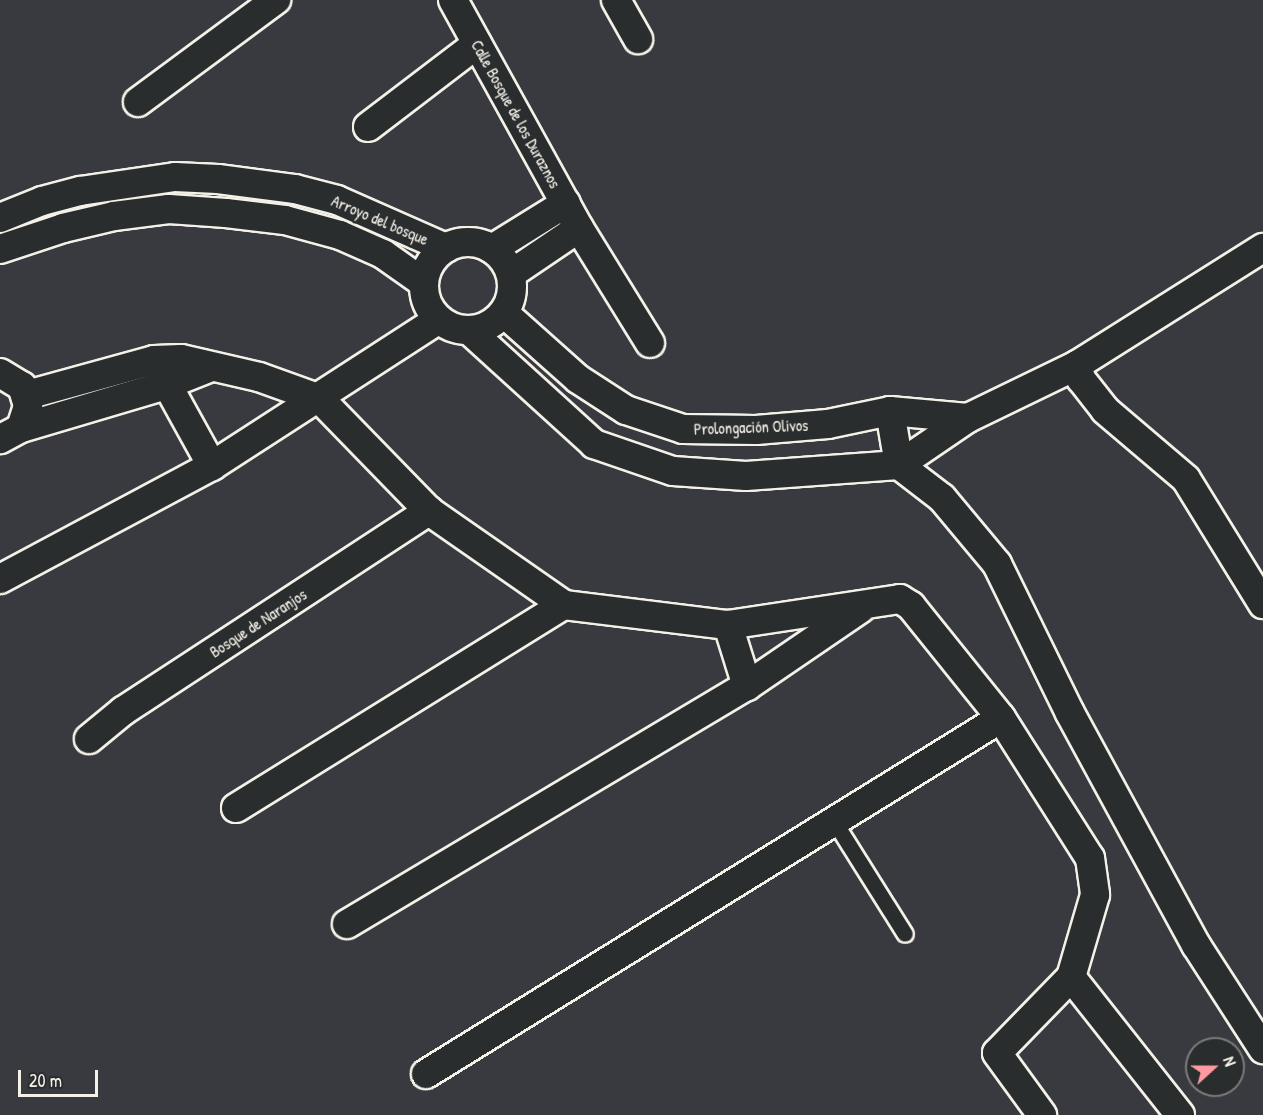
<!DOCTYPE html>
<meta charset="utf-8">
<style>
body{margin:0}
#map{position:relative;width:1263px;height:1115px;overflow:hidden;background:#393a40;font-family:"Patrick Hand",sans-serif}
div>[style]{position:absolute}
.roads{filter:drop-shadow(2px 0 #f4f1e8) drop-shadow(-2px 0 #f4f1e8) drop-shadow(0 2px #f4f1e8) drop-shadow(0 -2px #f4f1e8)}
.lane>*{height:15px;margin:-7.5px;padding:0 7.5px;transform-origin:7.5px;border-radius:7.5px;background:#2a2d2e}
.street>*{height:28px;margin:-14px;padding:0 14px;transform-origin:14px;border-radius:14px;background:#2a2d2e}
.street>.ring{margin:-14px;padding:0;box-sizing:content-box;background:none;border:28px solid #2a2d2e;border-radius:50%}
span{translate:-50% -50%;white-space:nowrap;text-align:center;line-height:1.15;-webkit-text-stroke:5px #2a2d2e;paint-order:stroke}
.street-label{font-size:16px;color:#f4f1e8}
.north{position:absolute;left:1185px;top:1037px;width:60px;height:60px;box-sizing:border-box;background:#2a2d2e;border:2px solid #7b7b78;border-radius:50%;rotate:69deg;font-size:16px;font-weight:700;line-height:24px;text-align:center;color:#f4f1e8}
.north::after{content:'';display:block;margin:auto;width:21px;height:27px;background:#ff9aa2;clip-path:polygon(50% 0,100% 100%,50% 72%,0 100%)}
.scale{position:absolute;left:18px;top:1070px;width:80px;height:27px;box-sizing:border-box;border:3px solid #f4f1e8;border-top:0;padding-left:8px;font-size:18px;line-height:21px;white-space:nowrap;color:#f4f1e8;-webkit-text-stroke:4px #2a2d2e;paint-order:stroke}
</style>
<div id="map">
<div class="roads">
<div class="lane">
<i style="left:834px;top:821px;width:133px;rotate:57.9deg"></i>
</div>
<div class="street">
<i style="left:453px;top:0;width:260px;rotate:61.1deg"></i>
<i style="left:579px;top:228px;width:135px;rotate:58.3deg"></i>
<i style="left:616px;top:0;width:45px;rotate:60.6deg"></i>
<i style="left:138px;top:102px;width:172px;rotate:-36.5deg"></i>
<i style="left:368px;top:127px;width:137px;rotate:-37.3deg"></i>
<i style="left:0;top:218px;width:45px;rotate:-22deg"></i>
<i style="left:42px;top:201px;width:39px;rotate:-15deg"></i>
<i style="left:80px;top:191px;width:96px;rotate:-8.4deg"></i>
<i style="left:175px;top:177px;width:43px;rotate:2.7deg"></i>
<i style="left:218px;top:179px;width:78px;rotate:7.4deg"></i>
<i style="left:295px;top:189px;width:43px;rotate:14.7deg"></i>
<i style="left:337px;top:200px;width:119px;rotate:23.8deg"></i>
<i class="ring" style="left:424px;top:242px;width:60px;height:60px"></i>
<i style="left:0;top:249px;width:66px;rotate:-18.4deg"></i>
<i style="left:63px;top:228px;width:52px;rotate:-13.2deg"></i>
<i style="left:114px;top:216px;width:55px;rotate:-7.3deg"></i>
<i style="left:169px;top:209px;width:57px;rotate:4deg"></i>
<i style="left:226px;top:213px;width:59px;rotate:6.8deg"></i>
<i style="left:285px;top:220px;width:57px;rotate:15.3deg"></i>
<i style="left:340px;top:235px;width:47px;rotate:23.8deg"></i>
<i style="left:383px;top:254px;width:50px;rotate:35.3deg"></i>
<i style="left:492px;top:249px;width:87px;rotate:-31.9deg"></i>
<i style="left:511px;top:274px;width:82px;rotate:-34.1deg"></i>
<i style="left:504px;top:313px;width:99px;rotate:41.7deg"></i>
<i style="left:578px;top:379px;width:57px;rotate:32.9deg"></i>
<i style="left:626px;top:410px;width:60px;rotate:18.4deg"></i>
<i style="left:683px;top:429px;width:73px;rotate:0.8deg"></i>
<i style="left:756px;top:430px;width:72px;rotate:-4.8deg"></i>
<i style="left:828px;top:424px;width:63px;rotate:-11.8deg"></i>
<i style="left:890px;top:411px;width:78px;rotate:5.1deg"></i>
<i style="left:470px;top:331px;width:168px;rotate:42.3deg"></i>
<i style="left:594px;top:444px;width:83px;rotate:18.9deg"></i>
<i style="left:673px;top:471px;width:73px;rotate:3.9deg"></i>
<i style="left:746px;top:476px;width:153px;rotate:-4.1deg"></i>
<i style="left:899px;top:465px;width:83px;rotate:-34.3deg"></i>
<i style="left:968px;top:418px;width:121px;rotate:-25.9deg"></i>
<i style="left:1077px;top:365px;width:220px;rotate:-32.2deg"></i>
<i style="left:1077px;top:365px;width:15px;rotate:74deg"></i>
<i style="left:1081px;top:379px;width:39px;rotate:52deg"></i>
<i style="left:1105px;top:410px;width:106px;rotate:40.4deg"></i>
<i style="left:1186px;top:479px;width:147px;rotate:58.4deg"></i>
<i style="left:158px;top:368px;width:112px;rotate:61.1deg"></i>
<i style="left:0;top:373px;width:26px;rotate:31deg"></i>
<i style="left:22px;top:386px;width:21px;rotate:73deg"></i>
<i style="left:28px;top:406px;width:23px;rotate:108deg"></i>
<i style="left:21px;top:428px;width:24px;rotate:152deg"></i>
<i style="left:27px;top:395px;width:132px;rotate:-15.4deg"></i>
<i style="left:154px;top:360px;width:27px;rotate:-2deg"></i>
<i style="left:181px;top:359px;width:80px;rotate:13deg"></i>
<i style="left:259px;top:377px;width:65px;rotate:19.8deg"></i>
<i style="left:320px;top:399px;width:156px;rotate:45.8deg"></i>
<i style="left:429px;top:511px;width:165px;rotate:34.8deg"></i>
<i style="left:564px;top:605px;width:165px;rotate:7deg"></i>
<i style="left:728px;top:625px;width:174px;rotate:-8.6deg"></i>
<i style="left:900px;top:599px;width:13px;rotate:32deg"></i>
<i style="left:911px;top:606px;width:144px;rotate:51.2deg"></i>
<i style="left:1001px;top:718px;width:166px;rotate:57.6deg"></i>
<i style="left:1090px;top:858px;width:37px;rotate:82deg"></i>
<i style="left:1095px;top:895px;width:85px;rotate:106.3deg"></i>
<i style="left:1071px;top:977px;width:106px;rotate:134.2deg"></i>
<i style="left:997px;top:1053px;width:77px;rotate:54deg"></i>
<i style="left:890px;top:411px;width:55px;rotate:80.5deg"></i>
<i style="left:899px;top:465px;width:54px;rotate:37.5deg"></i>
<i style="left:942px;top:498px;width:86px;rotate:50.2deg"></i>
<i style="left:997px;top:564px;width:166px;rotate:63.9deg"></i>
<i style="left:1070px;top:713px;width:264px;rotate:61.5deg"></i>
<i style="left:1196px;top:945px;width:124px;rotate:57.2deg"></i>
<i style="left:21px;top:428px;width:151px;rotate:-16.5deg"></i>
<i style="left:166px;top:385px;width:48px;rotate:-21.8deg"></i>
<i style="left:0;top:579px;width:240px;rotate:-28.1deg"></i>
<i style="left:212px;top:466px;width:269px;rotate:-32.9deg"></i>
<i style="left:728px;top:625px;width:64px;rotate:72.7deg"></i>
<i style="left:89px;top:739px;width:44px;rotate:-39.5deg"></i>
<i style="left:123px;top:711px;width:366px;rotate:-33.2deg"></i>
<i style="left:236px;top:808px;width:386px;rotate:-31.8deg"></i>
<i style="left:347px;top:924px;width:465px;rotate:-30.8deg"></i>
<i style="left:747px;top:686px;width:137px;rotate:-34.3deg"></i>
<i style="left:1071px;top:977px;width:176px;rotate:51.7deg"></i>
<i style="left:426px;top:1074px;width:676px;rotate:-31.76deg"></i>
</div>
</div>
<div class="street-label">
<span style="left:516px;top:114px;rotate:61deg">Calle Bosque de los Duraznos</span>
<span style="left:380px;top:220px;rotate:23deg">Arroyo del bosque</span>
<span style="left:751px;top:427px;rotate:-2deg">Prolongación Olivos</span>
<span style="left:258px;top:623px;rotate:-33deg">Bosque de Naranjos</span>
</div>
<div class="north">N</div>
<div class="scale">20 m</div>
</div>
